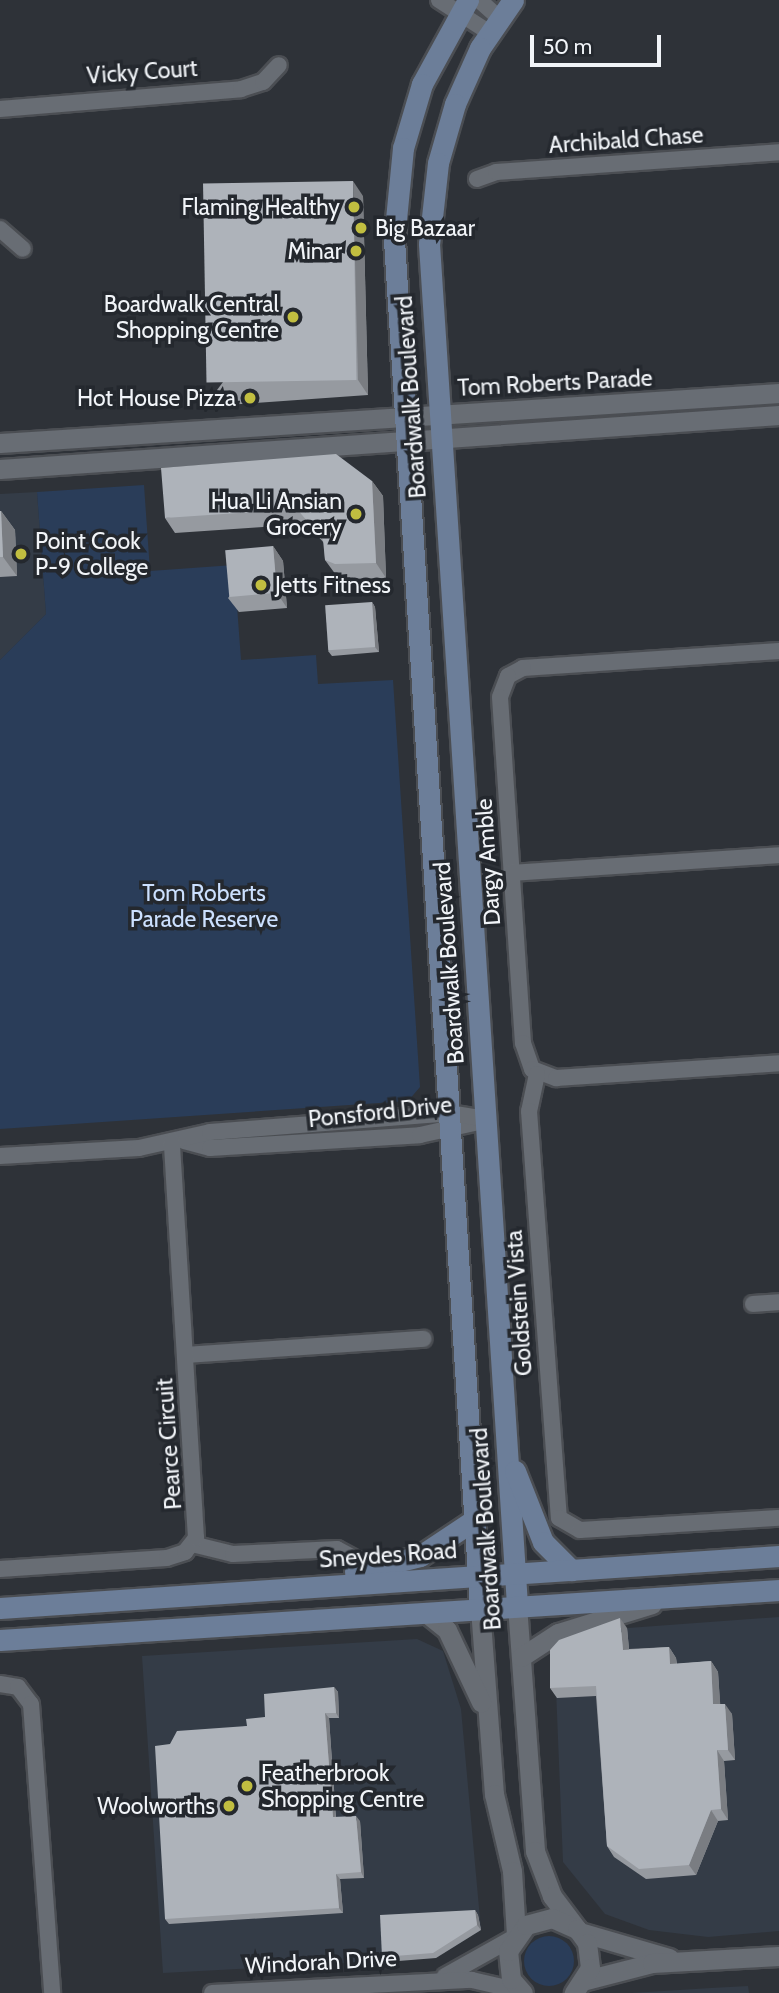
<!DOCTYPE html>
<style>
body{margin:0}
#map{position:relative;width:779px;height:1993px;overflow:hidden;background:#2e3238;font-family:Cabin,sans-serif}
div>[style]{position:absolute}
.built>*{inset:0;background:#343c47}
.green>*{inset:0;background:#2a3d59}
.round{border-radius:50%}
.roads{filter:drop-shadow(2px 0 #4b4e53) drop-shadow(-2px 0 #4b4e53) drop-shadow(0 2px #4b4e53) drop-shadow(0 -2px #4b4e53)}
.minor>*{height:16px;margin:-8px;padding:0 8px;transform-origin:8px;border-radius:8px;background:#686d74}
.tertiary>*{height:19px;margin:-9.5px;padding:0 9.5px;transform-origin:9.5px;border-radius:9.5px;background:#686d74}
.secondary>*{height:21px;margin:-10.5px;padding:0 10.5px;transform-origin:10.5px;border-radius:10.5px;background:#6c7e99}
.wall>*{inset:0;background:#969aa0}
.shaded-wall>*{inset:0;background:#7a7d82}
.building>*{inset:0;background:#aeb3ba;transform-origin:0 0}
.dots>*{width:19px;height:19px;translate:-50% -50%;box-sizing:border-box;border:4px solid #24282e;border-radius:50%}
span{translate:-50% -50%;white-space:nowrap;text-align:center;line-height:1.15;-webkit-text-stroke:7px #24282e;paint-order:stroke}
.street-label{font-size:23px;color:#f1f4f8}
.poi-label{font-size:23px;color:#f1f4f8}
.right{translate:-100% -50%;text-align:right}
.left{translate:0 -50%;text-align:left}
.park-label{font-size:23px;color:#cce0fe}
.scale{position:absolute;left:530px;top:35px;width:131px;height:32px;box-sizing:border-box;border:4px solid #f1f4f8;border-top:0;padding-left:9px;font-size:21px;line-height:24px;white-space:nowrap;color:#f1f4f8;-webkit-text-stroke:5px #24282e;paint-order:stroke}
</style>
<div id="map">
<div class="built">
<i style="clip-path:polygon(37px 492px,46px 614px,0 660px,0 494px)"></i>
<i style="clip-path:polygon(779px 1617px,779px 1931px,708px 1937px,649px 1930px,605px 1914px,563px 1862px,555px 1664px,586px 1637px,628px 1628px)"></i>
<i style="clip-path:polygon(417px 1639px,443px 1651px,461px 1709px,481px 1930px,436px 1958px,163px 1973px,142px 1656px)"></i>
<i style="clip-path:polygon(748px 1986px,749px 1993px,631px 1993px,711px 1988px)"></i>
</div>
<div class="green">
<i style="clip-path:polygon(144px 485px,150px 571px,234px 565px,241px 660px,316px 655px,318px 684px,393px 680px,420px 1087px,408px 1101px,0 1129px,0 660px,46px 614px,37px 492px)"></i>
<i class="round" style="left:524px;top:1936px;width:50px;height:50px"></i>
</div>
<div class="roads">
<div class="minor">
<i style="left:439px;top:0;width:61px;rotate:32.9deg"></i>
<i style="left:479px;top:0;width:27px;rotate:42deg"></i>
<i style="left:0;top:109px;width:242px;rotate:-4.7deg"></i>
<i style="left:241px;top:89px;width:23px;rotate:-18deg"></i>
<i style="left:263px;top:82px;width:23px;rotate:-47deg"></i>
<i style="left:477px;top:179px;width:20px;rotate:-20deg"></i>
<i style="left:496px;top:172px;width:284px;rotate:-4deg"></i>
<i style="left:0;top:229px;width:30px;rotate:41deg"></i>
<i style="left:779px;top:651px;width:257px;rotate:176.2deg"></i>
<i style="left:523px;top:668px;width:17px;rotate:152deg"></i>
<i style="left:508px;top:676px;width:22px;rotate:111deg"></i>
<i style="left:500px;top:697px;width:347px;rotate:86.2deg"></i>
<i style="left:523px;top:1043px;width:28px;rotate:71deg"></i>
<i style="left:532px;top:1069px;width:26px;rotate:21deg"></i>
<i style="left:556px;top:1078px;width:224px;rotate:-3.8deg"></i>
<i style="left:511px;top:873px;width:269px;rotate:-3.8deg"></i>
<i style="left:537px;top:1074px;width:38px;rotate:102deg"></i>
<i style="left:529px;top:1111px;width:408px;rotate:85.8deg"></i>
<i style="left:559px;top:1518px;width:24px;rotate:30deg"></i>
<i style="left:580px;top:1530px;width:199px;rotate:-3.5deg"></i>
<i style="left:184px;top:1141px;width:27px;rotate:15deg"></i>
<i style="left:210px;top:1148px;width:210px;rotate:-3.5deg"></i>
<i style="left:420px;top:1135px;width:65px;rotate:-12.5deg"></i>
<i style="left:0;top:1156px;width:139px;rotate:-3.3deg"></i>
<i style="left:139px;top:1148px;width:73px;rotate:-12.7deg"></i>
<i style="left:210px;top:1132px;width:240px;rotate:-4.5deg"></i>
<i style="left:449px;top:1113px;width:37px;rotate:9deg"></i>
<i style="left:753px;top:1304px;width:26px;rotate:-4deg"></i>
<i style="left:186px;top:1355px;width:238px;rotate:-3.9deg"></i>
<i style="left:192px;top:1544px;width:42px;rotate:13.7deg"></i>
<i style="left:233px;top:1554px;width:104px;rotate:-2.8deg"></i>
<i style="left:337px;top:1549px;width:47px;rotate:28.2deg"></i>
<i style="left:0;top:1569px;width:167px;rotate:-3.8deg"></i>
<i style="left:167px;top:1558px;width:19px;rotate:-18deg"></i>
<i style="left:185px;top:1552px;width:18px;rotate:-52deg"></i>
<i style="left:196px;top:1538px;width:397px;rotate:-93.5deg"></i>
<i style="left:0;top:1684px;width:18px;rotate:9deg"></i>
<i style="left:18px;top:1687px;width:21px;rotate:53deg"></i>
<i style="left:31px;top:1704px;width:290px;rotate:85.8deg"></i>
<i style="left:445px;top:1976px;width:78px;rotate:-29.2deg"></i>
<i style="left:212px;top:1993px;width:260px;rotate:-2.9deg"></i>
<i style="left:472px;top:1980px;width:49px;rotate:12.9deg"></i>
</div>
<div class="tertiary">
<i style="left:0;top:443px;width:781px;rotate:-3.67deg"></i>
<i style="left:0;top:469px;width:781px;rotate:-3.97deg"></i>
<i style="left:517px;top:1605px;width:247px;rotate:85.8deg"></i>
<i style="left:535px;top:1851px;width:48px;rotate:69.3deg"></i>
<i style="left:552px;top:1896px;width:41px;rotate:52.9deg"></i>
<i style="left:480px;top:1608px;width:187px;rotate:85.7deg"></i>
<i style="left:494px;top:1794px;width:79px;rotate:76.8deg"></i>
<i style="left:512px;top:1871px;width:63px;rotate:86.4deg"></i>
<i style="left:425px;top:1612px;width:28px;rotate:39deg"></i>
<i style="left:447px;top:1630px;width:80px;rotate:64.7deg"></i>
<i style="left:521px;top:1657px;width:44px;rotate:-33deg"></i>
<i style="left:558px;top:1633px;width:98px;rotate:-17.1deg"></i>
<i style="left:580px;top:1932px;width:93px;rotate:16.3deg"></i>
<i style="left:586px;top:1980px;width:68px;rotate:-14.4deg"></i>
<i style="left:652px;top:1963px;width:127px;rotate:-3.2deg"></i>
<i style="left:523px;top:1993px;width:18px;rotate:-131deg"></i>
<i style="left:511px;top:1979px;width:28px;rotate:-96deg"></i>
<i style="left:508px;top:1951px;width:32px;rotate:-55deg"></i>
<i style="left:526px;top:1925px;width:27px;rotate:-15deg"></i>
<i style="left:552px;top:1918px;width:27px;rotate:24deg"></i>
<i style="left:577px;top:1929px;width:17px;rotate:54deg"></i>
<i style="left:587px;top:1943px;width:25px;rotate:83deg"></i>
<i style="left:590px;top:1968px;width:30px;rotate:123deg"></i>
</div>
<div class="secondary">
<i style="left:468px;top:0;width:96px;rotate:118.7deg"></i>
<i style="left:422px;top:84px;width:67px;rotate:106.5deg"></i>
<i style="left:403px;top:148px;width:92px;rotate:95.6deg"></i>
<i style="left:394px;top:240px;width:1371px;rotate:86.4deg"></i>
<i style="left:513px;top:0;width:58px;rotate:124.5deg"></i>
<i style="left:480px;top:48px;width:61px;rotate:114.1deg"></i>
<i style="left:455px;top:104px;width:61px;rotate:106.1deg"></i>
<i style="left:438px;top:163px;width:81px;rotate:96.3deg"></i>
<i style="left:429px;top:244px;width:1364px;rotate:86.3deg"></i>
<i style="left:515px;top:1471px;width:76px;rotate:68.5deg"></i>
<i style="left:543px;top:1542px;width:40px;rotate:45deg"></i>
<i style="left:355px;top:1572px;width:67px;rotate:-13.8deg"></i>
<i style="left:420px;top:1556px;width:65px;rotate:-33.7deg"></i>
<i style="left:0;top:1608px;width:781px;rotate:-3.82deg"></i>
<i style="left:0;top:1640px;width:781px;rotate:-3.67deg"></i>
</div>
</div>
<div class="wall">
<i style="clip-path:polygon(363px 196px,368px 395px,227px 405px,217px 390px)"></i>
<i style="clip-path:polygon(372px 481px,383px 496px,386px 578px,345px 579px,336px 575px,325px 560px,324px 543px,307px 524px,175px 533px,165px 518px)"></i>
<i style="clip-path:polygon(0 511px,1px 511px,15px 530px,17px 576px,0 577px)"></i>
<i style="clip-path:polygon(273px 546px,283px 561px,287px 608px,239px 612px,228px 598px)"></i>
<i style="clip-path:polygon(372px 602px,375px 607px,379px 652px,332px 656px,328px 651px)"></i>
<i style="clip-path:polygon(627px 1628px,629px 1649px,669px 1647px,676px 1658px,677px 1664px,711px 1661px,718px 1672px,720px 1704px,732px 1714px,735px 1760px,724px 1761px,728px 1820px,718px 1821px,696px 1875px,646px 1879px,614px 1857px,607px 1846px,596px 1696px,557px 1698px,550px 1688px)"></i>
<i style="clip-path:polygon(334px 1687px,338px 1692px,339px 1718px,329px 1718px,336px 1817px,360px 1821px,364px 1878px,340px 1879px,343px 1913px,169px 1924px,165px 1919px,170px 1744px,247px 1726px,265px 1717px)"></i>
<i style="clip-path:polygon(475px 1910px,478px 1915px,481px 1930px,436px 1958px,386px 1962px,382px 1957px)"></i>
</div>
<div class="shaded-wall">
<i style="clip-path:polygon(353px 181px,363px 196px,368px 395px,358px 380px)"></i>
<i style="clip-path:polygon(372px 481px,383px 496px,386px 578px,376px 563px)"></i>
<i style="clip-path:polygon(1px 511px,15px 530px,17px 576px,3px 557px)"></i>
<i style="clip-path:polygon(273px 546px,283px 561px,287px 608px,277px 593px)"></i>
<i style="clip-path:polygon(372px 602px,375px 607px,379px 652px,375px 647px)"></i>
<i style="clip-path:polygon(620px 1618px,627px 1628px,630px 1660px,623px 1650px)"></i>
<i style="clip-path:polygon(669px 1647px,676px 1658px,678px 1675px,670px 1664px)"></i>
<i style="clip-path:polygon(711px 1661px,718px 1672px,721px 1715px,713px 1704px)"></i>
<i style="clip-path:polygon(334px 1687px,338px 1692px,339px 1718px,336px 1713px)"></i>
<i style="clip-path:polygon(725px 1704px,732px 1714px,735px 1760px,728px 1750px)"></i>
<i style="clip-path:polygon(325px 1713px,329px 1718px,336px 1823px,333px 1817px)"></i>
<i style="clip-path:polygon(717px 1750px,724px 1761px,728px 1820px,721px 1809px)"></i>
<i style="clip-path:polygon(711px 1810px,718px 1821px,696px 1875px,689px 1865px)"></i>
<i style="clip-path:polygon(356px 1816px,360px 1821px,364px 1878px,361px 1872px)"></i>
<i style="clip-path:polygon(336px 1874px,340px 1879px,343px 1913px,339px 1908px)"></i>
<i style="clip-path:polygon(475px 1910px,478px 1915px,481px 1930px,477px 1925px)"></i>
</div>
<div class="building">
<i style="left:353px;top:181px;width:199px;height:150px;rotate:89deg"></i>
<i style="clip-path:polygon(336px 454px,372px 481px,376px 563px,335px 564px,325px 560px,323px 540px,297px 509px,165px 518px,161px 468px)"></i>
<i style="clip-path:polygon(0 511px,1px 511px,3px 557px,0 557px)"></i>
<i style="left:273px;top:546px;width:47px;height:48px;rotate:85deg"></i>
<i style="left:372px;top:602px;width:45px;height:47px;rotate:86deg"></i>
<i style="clip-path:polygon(620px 1618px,623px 1650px,669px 1647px,670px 1664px,711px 1661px,713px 1704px,725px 1704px,728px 1750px,717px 1750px,721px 1809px,711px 1810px,689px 1865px,639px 1869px,607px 1846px,596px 1686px,550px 1688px,550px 1650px,559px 1640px)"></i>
<i style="clip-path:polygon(334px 1687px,336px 1713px,325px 1713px,333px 1817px,356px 1816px,361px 1872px,336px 1874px,339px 1908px,165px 1919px,155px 1746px,170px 1744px,177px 1731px,247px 1726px,246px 1719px,265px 1717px,264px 1694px)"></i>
<i style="clip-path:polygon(475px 1910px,477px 1925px,433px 1953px,382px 1957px,380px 1915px)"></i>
</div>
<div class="dots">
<i style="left:354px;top:207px;background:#c1be40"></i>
<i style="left:361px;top:228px;background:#c1be40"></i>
<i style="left:356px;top:251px;background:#c1be40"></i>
<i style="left:293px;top:317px;background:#c1be40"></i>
<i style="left:250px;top:398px;background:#c1be40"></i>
<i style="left:356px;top:514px;background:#c1be40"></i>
<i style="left:21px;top:554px;background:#c1be40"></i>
<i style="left:261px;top:585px;background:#c1be40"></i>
<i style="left:247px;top:1786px;background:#c1be40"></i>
<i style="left:229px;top:1806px;background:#c1be40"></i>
</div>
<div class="street-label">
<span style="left:142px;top:72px;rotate:-4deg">Vicky Court</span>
<span style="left:626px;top:140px;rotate:-4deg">Archibald Chase</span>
<span style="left:555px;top:383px;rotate:-3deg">Tom Roberts Parade</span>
<span style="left:411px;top:397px;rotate:-94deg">Boardwalk Boulevard</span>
<span style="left:488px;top:862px;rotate:-94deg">Dargy Amble</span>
<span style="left:449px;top:963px;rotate:-94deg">Boardwalk Boulevard</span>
<span style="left:380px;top:1112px;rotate:-6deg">Ponsford Drive</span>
<span style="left:519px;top:1303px;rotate:-94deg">Goldstein Vista</span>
<span style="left:169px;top:1444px;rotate:-94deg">Pearce Circuit</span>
<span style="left:486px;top:1529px;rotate:-94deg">Boardwalk Boulevard</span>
<span style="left:388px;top:1555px;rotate:-4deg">Sneydes Road</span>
<span style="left:321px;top:1962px;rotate:-3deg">Windorah Drive</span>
</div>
<div class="poi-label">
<span class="right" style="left:340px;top:207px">Flaming Healthy</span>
<span class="left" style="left:375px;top:228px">Big Bazaar</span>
<span class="right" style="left:342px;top:251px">Minar</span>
<span class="right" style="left:279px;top:317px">Boardwalk Central<br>Shopping Centre</span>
<span class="right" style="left:236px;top:398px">Hot House Pizza</span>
<span class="right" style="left:342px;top:514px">Hua Li Ansian<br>Grocery</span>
<span class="left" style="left:35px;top:554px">Point Cook<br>P-9 College</span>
<span class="left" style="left:275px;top:585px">Jetts Fitness</span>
<span class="left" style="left:261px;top:1786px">Featherbrook<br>Shopping Centre</span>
<span class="right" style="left:215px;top:1806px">Woolworths</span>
</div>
<div class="park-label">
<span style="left:204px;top:906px">Tom Roberts<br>Parade Reserve</span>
</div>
<div class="scale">50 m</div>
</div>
